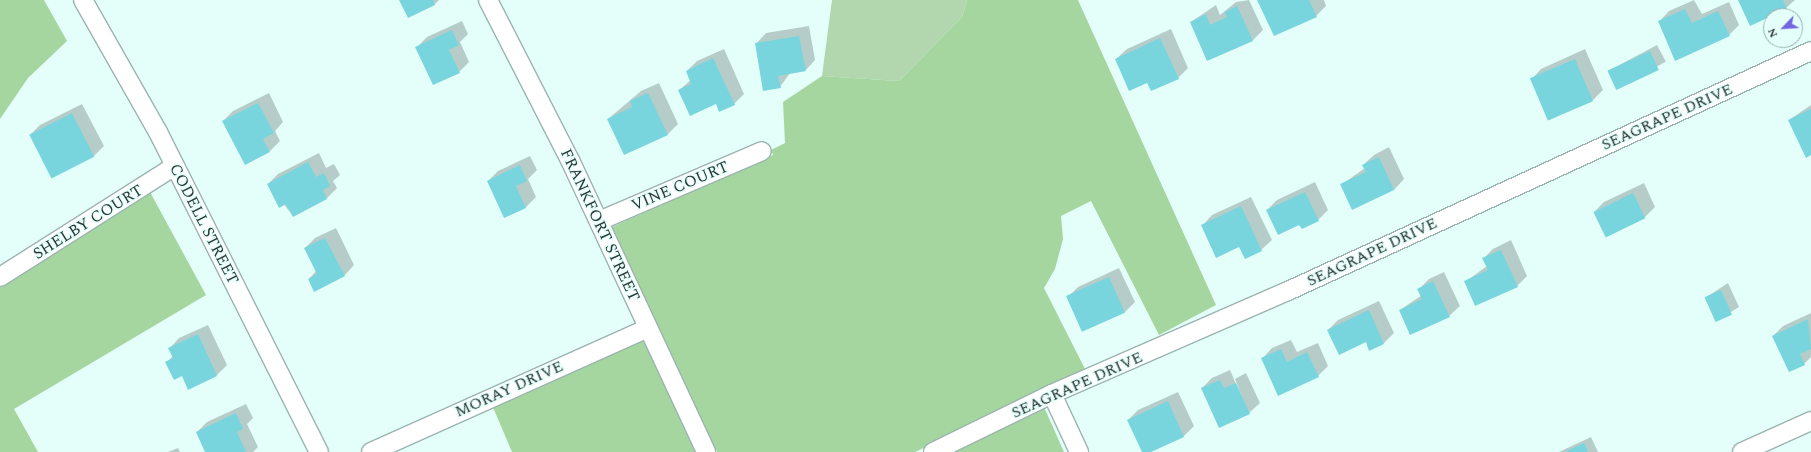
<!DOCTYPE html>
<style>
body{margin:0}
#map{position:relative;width:1811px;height:452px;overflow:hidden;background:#e4fffa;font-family:Spectral,serif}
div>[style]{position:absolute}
.green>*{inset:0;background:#b2d6ad}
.forest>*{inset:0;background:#a6d6a0}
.shadow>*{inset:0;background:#0003;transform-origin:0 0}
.building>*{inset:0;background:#78d5dd;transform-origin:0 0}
.roads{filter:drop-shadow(1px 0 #9bb4af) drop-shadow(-1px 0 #9bb4af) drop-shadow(0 1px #9bb4af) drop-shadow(0 -1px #9bb4af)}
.minor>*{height:18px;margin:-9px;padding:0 9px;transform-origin:9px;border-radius:9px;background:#fff}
span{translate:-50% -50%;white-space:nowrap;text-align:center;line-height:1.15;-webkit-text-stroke:3px #e4fffa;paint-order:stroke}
.street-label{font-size:16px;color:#2c3634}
.north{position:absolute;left:1763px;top:8px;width:40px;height:40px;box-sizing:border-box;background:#e4fffa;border:1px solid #9aafab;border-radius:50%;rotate:245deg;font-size:11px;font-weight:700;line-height:16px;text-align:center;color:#2c3634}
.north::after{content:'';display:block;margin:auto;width:14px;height:18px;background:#7465e0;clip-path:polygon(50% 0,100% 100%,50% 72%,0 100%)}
</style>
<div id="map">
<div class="green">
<i style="clip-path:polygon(832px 0,967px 0,962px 17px,899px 81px,822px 76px)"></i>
</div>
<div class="forest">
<i style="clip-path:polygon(0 0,44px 0,67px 41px,28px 78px,0 119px)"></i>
<i style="clip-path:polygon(967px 0,1078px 0,1216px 305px,1159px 335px,1091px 201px,1061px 216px,1063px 239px,1055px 269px,1044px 288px,1086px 371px,915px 452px,717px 452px,612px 227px,773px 155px,771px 150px,785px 143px,783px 102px,822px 76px,899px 81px,962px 17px)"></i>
<i style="clip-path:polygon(150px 192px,206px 295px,14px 409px,38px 452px,0 452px,0 287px)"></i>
<i style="clip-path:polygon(644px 340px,696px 452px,512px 452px,492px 405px)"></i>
<i style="clip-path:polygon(1044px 407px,1064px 452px,952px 452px)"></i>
</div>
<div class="shadow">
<i style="clip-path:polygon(400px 0,439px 0,435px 4px)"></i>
<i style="clip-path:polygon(1249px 0,1263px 30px,1253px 40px,1208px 60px,1191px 22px,1216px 5px,1220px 15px,1236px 2px)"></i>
<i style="clip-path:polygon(1258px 0,1324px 0,1326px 6px,1316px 16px)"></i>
<i style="clip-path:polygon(1694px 0,1702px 14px,1729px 2px,1739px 25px,1729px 35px,1659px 22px,1669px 11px)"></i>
<i style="clip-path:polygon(1739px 0,1795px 0,1786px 8px)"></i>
<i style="clip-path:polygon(462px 21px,468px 34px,460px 42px,469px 62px,459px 72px,416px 48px,427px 37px)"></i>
<i style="clip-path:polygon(809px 26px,815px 60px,805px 71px,790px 73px,780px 87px,756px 44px,766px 33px)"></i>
<i style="clip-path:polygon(1171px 29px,1188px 68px,1178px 78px,1147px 81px,1116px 59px,1127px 49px)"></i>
<i style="left:1657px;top:45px;width:19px;height:55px;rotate:62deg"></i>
<i style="clip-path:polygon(724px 49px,744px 94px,734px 104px,679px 90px,691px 80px,687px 71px,697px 61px)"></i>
<i style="clip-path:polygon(1585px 49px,1603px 90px,1593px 100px,1549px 120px,1531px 80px,1541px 69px)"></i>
<i style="clip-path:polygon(659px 83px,678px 124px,668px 134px,625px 154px,608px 119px,641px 91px)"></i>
<i style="clip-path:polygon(269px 93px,283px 122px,275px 131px,280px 141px,270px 151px,223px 121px,233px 111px)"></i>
<i style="clip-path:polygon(82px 104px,104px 146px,93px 157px,30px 135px,40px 125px)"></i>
<i style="clip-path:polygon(1811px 105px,1811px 154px,1789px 120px)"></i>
<i style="clip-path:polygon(1389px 147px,1404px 179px,1394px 190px,1341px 185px,1365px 168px,1363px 165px,1374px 155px)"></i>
<i style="clip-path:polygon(319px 153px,326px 168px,334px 164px,340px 175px,333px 181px,337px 188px,327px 198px,293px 216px,268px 184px,278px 174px)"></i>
<i style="clip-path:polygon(530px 156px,537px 170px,528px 179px,536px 197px,526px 207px,505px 216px,488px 181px,498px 171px)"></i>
<i style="clip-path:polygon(1315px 182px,1328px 210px,1318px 220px,1300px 223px,1267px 210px,1277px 200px)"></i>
<i style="clip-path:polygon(1644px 183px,1655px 207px,1645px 217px,1606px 236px,1594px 212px,1604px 202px)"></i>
<i style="clip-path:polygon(1251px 197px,1272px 240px,1261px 250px,1239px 246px,1202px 226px,1212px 215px)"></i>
<i style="clip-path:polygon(336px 228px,354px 265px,344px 276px,309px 279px,316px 271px,305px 248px,315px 238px)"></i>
<i style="clip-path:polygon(1511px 240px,1527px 276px,1517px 286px,1465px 282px,1487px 266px,1483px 259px,1493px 249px)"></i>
<i style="clip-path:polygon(1119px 268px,1135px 302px,1125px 312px,1083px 331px,1067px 298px,1078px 287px)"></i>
<i style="clip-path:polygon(1444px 272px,1460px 306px,1449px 316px,1400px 310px,1422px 295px,1419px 289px,1429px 279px)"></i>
<i style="clip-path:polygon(1728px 283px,1739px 307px,1716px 321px,1705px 298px)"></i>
<i style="clip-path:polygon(1379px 301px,1394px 333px,1384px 343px,1370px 349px,1366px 341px,1328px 330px,1338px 320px)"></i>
<i style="clip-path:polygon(1811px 313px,1811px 357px,1804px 364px,1773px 336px,1783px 326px)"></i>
<i style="clip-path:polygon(208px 325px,227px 365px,217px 375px,182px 375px,167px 362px,173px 356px,169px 349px,179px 338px)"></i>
<i style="clip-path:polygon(1291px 340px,1297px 352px,1318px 343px,1328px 366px,1318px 376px,1262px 359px,1272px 348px)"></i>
<i style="clip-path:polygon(1230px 370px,1247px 410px,1235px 379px,1246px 373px,1260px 403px,1249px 413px,1202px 388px,1212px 378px)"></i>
<i style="clip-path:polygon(1178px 392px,1194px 426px,1184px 436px,1143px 452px,1128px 420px,1138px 410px)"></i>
<i style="clip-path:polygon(246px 404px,253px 418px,247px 424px,258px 447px,253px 452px,206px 452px,197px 432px,207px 422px)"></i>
<i style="clip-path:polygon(1591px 437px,1598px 452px,1559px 452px)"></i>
<i style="clip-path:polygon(178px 448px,180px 452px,168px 452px)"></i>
</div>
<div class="building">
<i style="clip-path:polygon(399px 0,433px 0,435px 5px,408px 18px)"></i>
<i style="clip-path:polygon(1257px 0,1309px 0,1317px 17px,1274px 36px)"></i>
<i style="clip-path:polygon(1738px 0,1783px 0,1787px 9px,1750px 26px)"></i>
<i style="clip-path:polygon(1237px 6px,1253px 41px,1207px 61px,1190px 22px,1206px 14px,1210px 25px,1227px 17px,1225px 12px)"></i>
<i style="clip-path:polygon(1685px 9px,1692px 23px,1718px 11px,1730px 36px,1675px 61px,1658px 21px)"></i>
<i style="clip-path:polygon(452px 30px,459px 45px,449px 50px,460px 73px,433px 85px,415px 47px)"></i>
<i style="clip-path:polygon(799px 36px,806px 71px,778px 76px,781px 88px,763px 91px,755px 43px)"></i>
<i style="clip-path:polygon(1160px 38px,1179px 79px,1151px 91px,1147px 83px,1129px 91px,1115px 59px)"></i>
<i style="left:1650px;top:51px;width:21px;height:47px;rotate:65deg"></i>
<i style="clip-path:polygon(713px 58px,735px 105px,719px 112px,716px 104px,690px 116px,678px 90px,691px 84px,686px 71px)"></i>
<i style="left:1575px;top:59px;width:46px;height:49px;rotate:67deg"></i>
<i style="clip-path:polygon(648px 93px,668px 135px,624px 155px,607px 119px,632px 107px,630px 101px)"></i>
<i style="clip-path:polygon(258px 103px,274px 133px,263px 139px,270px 152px,245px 165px,222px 121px)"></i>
<i style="clip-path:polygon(1811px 109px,1811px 155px,1806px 158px,1788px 120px)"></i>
<i style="left:72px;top:113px;width:49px;height:48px;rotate:63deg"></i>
<i style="clip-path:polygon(1379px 157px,1394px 190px,1352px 210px,1340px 184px,1366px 172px,1362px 165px)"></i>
<i style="clip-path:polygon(308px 162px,316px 177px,324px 173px,330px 186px,323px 190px,327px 199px,293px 217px,286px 204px,279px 208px,267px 184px)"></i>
<i style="clip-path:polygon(520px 165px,527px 181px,516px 186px,526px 208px,504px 218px,487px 181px)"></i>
<i style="clip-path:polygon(1305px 192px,1319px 221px,1302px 229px,1299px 225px,1278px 235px,1266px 210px)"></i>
<i style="left:1633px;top:193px;width:28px;height:44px;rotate:64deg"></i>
<i style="clip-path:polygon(1241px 206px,1262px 251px,1245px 259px,1239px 247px,1216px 258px,1201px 225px)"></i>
<i style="clip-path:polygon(325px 238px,345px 276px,314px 292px,308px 279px,317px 274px,304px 248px)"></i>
<i style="clip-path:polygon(1501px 250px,1518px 287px,1475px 306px,1464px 281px,1488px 270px,1482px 258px)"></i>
<i style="left:1109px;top:277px;width:39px;height:47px;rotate:66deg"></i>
<i style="clip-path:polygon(1433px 281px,1450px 317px,1410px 335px,1399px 310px,1422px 299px,1417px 289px)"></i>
<i style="left:1721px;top:290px;width:27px;height:18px;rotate:66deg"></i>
<i style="clip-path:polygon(1369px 310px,1384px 344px,1369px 351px,1366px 342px,1339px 355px,1327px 330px)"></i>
<i style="clip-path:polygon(1808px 319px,1811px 349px,1800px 354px,1805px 365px,1789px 372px,1772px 336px)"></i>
<i style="clip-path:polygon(198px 334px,217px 376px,188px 390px,182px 376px,174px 380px,165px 362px,173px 358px,168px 348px)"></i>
<i style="clip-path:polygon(1281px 349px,1287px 362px,1307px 352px,1319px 377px,1278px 396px,1261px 358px)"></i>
<i style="clip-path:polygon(1220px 380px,1224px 388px,1236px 383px,1250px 414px,1219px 428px,1201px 388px)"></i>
<i style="clip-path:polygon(1168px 401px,1184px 437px,1151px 452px,1142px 452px,1127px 420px)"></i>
<i style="clip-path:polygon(236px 413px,243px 429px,237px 432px,246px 452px,205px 452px,196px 432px)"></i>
<i style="clip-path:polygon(1584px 443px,1588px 452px,1565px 452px)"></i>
</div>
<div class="roads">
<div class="minor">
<i style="left:83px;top:0;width:152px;rotate:60.4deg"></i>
<i style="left:158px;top:132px;width:358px;rotate:63.3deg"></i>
<i style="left:488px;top:0;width:180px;rotate:62.9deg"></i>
<i style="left:570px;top:160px;width:322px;rotate:65deg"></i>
<i style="left:599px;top:221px;width:177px;rotate:-23.2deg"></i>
<i style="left:0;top:277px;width:207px;rotate:-32.4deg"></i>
<i style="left:1052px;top:394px;width:64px;rotate:65deg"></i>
<i style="left:371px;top:452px;width:303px;rotate:-24.1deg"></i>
<i style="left:933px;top:452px;width:132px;rotate:-26deg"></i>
<i style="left:1052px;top:394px;width:257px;rotate:-23.6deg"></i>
<i style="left:1288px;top:291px;width:575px;rotate:-24.65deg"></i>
<i style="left:1742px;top:452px;width:76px;rotate:-24.2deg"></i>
</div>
</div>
<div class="street-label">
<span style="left:1667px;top:117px;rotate:-24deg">SEAGRAPE DRIVE</span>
<span style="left:680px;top:186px;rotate:-23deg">VINE COURT</span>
<span style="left:88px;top:222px;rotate:-32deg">SHELBY COURT</span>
<span style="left:204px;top:224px;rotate:63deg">CODELL STREET</span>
<span style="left:600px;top:225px;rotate:65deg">FRANKFORT STREET</span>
<span style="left:1372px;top:252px;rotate:-25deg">SEAGRAPE DRIVE</span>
<span style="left:1077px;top:385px;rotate:-24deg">SEAGRAPE DRIVE</span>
<span style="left:509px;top:389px;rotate:-24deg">MORAY DRIVE</span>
</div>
<div class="north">N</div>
</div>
